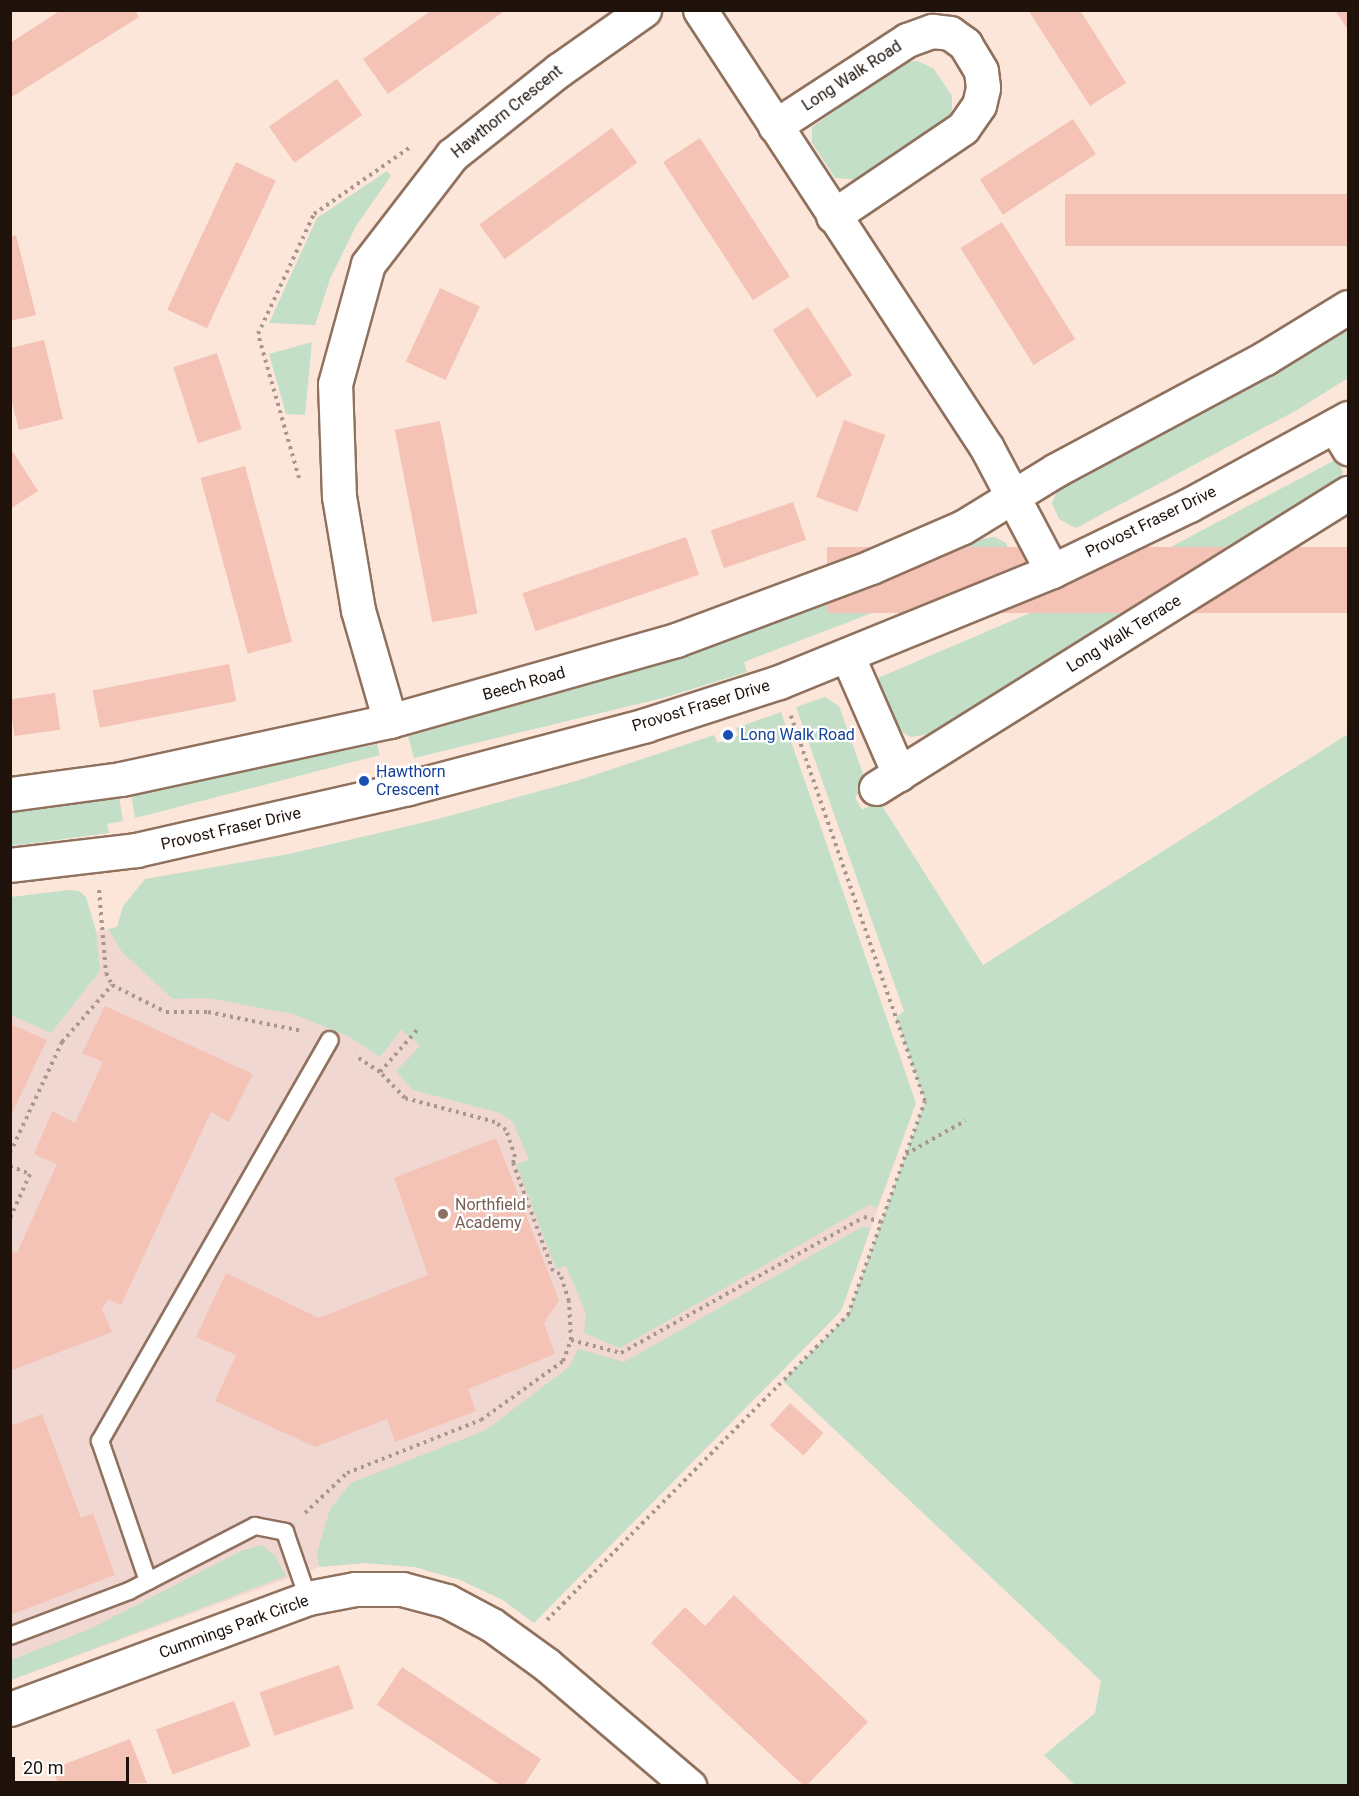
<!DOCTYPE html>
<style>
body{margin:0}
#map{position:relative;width:1359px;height:1796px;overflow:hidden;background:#fce6da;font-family:Roboto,sans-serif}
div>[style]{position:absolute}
.education>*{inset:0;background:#f1d7d1}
.green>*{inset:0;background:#c3dfc8}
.building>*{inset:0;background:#f4c3b5;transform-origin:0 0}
.path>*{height:4px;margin-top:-2px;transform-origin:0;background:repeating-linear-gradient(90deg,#a9978d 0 3px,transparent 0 7.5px)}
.roads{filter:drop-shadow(2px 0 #8f715d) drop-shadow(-2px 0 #8f715d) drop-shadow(0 2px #8f715d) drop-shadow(0 -2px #8f715d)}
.lane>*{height:16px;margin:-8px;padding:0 8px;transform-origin:8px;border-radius:8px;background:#fff}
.street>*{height:33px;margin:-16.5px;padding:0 16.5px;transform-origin:16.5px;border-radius:16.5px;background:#fff}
.secondary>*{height:33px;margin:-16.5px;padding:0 16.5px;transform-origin:16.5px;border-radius:16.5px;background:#fff}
.dots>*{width:16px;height:16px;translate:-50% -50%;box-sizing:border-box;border:3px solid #fff;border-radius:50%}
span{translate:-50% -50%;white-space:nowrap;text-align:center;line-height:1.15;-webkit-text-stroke:4.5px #fff;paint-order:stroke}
.street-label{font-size:16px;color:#1e120b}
.transit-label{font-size:16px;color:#164399}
.left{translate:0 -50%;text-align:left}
.education-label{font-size:16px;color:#785e54}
.frame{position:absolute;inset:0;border:12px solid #1e120b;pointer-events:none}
.scale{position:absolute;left:12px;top:1757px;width:117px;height:27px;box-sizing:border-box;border:3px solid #1e120b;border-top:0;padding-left:8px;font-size:18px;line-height:21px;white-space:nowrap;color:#1e120b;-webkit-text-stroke:4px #fff;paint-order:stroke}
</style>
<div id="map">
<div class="education">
<i style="clip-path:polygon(444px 859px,916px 1103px,841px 1311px,534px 1623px,503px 1600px,460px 1580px,415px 1567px,365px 1563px,319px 1567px,11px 1680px,11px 940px,102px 931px)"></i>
</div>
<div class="green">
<i style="clip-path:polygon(918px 61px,934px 69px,952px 96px,952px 113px,941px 126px,859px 180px,835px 178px,812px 143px,812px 127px,904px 62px)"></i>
<i style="clip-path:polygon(387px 171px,391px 176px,356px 226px,330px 279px,315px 325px,269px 323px,317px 218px)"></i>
<i style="clip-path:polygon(1348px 328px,1348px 378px,1297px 410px,1076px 528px,1059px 519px,1052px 503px,1059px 487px,1273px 375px)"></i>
<i style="clip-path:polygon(312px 342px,305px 415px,286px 414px,269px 354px)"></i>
<i style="clip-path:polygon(1337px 459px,1343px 472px,1337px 483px,934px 733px,911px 737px,893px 727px,873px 680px,1110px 579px)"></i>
<i style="clip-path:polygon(995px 537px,1006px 543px,1011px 555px,892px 605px,883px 582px,982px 539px)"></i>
<i style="clip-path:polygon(871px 586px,880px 610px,744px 662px,747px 672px,663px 698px,414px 758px,408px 736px,682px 657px)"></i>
<i style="clip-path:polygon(825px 697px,839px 706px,867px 785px,855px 797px,862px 810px,879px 801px,983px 965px,1348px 734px,1348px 1785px,1075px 1785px,1044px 1755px,1095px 1713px,1101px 1681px,783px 1381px,848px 1315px,925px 1101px,896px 1017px,904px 1011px,796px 707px)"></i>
<i style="clip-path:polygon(781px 712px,916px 1103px,877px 1208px,869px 1205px,620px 1348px,584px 1333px,586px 1313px,566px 1266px,556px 1269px,516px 1164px,529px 1160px,513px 1122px,500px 1113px,413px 1090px,396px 1071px,420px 1046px,410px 1037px,401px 1030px,380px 1057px,348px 1036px,293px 1014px,208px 998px,173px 999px,122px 952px,108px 929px,117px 927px,123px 906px,145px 879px,289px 854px,434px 820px,576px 781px,714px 735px,718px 743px,739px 735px,736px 728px)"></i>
<i style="clip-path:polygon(377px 744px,380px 755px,135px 818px,131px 794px)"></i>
<i style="clip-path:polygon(119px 796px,123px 821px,107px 824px,109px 833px,11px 846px,10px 811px)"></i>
<i style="clip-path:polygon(69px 890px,79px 891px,86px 897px,96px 931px,100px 971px,51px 1033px,11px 1015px,11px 897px)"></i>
<i style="clip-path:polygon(862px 1227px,871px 1228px,841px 1311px,534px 1623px,503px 1600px,460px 1580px,415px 1567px,365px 1563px,319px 1567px,317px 1553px,330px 1509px,351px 1483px,486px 1430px,570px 1366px,578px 1349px,624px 1362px)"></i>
<i style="clip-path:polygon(262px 1545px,275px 1556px,286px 1576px,11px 1680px,11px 1660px,90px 1629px,241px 1551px)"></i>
</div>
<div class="building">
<i style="clip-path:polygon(61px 10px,135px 10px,139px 17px,10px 98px,10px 43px)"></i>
<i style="clip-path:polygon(432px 10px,506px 10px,388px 94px,363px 59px)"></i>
<i style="clip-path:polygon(1028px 10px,1080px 10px,1126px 83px,1090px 106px)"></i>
<i style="clip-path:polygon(1335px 10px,1348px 10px,1348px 30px)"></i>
<i style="left:337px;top:79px;width:44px;height:83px;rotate:55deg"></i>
<i style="left:1073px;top:119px;width:42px;height:111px;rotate:57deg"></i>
<i style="left:612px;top:128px;width:43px;height:164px;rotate:54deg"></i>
<i style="left:700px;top:138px;width:165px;height:44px;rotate:57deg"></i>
<i style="left:236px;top:162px;width:44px;height:163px;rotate:25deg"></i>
<i style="left:1348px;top:194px;width:52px;height:283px;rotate:90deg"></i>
<i style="left:1002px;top:222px;width:138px;height:49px;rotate:58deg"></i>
<i style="clip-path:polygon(16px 235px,36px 315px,10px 321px,10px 237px)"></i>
<i style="left:440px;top:288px;width:44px;height:81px;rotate:25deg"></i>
<i style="left:808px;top:307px;width:81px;height:42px;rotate:57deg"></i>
<i style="clip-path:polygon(44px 340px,63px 419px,19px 430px,10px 395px,10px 348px)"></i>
<i style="left:217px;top:353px;width:80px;height:46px;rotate:72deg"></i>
<i style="left:844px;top:420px;width:44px;height:82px;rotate:20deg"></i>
<i style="left:440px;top:421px;width:196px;height:46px;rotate:79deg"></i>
<i style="clip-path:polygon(13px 452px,38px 491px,10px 509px,10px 453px)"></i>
<i style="left:245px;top:466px;width:182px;height:46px;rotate:75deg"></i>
<i style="left:793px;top:502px;width:40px;height:87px;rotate:71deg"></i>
<i style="left:686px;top:537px;width:40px;height:173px;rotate:71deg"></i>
<i style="left:1348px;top:547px;width:66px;height:521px;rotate:90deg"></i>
<i style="left:229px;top:664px;width:38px;height:139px;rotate:79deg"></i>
<i style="left:55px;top:693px;width:37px;height:46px;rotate:82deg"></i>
<i style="clip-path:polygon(105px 1006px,253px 1074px,229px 1122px,211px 1112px,121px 1305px,108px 1299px,102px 1309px,112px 1332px,10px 1371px,10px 1250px,17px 1253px,57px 1164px,34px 1154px,52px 1111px,75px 1123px,103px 1062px,82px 1053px)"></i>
<i style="clip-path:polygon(10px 1024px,47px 1040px,10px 1117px)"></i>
<i style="clip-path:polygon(496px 1138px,559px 1300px,544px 1323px,555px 1354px,468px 1389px,476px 1411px,395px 1442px,387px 1419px,315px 1447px,215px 1401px,236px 1355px,196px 1337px,226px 1273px,319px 1318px,428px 1275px,394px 1178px)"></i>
<i style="left:790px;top:1403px;width:45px;height:30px;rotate:42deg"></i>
<i style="clip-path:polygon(42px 1414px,81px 1518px,93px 1513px,115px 1575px,10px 1615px,10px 1426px)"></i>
<i style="clip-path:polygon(734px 1595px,868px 1722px,807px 1785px,803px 1785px,651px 1643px,685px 1607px,705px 1626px)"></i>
<i style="left:339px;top:1665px;width:46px;height:84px;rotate:71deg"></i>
<i style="clip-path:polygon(402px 1667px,541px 1759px,524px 1785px,500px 1785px,377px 1705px)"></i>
<i style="left:234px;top:1701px;width:48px;height:83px;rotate:70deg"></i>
<i style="clip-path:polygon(130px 1739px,147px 1783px,59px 1785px,52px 1769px)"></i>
</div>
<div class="path">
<i style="left:299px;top:478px;width:150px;rotate:-105.9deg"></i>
<i style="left:258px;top:334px;width:132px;rotate:-65deg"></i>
<i style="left:314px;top:214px;width:116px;rotate:-34.8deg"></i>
<i style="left:99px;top:890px;width:83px;rotate:85.2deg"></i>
<i style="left:106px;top:973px;width:13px;rotate:63deg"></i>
<i style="left:112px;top:985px;width:60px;rotate:26.6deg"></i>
<i style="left:166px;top:1012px;width:42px"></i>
<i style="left:208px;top:1012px;width:96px;rotate:11.4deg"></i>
<i style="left:380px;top:1072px;width:56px;rotate:-48.6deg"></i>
<i style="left:10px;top:1153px;width:123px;rotate:-64.9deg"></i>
<i style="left:62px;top:1042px;width:76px;rotate:-48.7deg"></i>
<i style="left:906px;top:1154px;width:68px;rotate:-29.2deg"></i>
<i style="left:10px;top:1166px;width:22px;rotate:22deg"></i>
<i style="left:30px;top:1174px;width:48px;rotate:114.4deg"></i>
<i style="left:571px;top:1340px;width:52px;rotate:14.6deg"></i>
<i style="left:621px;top:1353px;width:278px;rotate:-29.2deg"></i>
<i style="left:864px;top:1217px;width:19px;rotate:16deg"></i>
<i style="left:305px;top:1513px;width:58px;rotate:-43.6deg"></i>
<i style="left:347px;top:1473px;width:144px;rotate:-21.6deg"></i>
<i style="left:481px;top:1420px;width:101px;rotate:-35.7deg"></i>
<i style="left:563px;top:1361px;width:22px;rotate:-69deg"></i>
<i style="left:571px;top:1340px;width:39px;rotate:-93deg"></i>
<i style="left:569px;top:1301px;width:28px;rotate:-108deg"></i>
<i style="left:560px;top:1274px;width:8px;rotate:-157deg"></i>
<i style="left:553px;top:1271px;width:115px;rotate:-110.3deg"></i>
<i style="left:513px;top:1163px;width:6px;rotate:-72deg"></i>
<i style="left:515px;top:1157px;width:28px;rotate:-108deg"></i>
<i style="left:506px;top:1130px;width:14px;rotate:-144deg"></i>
<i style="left:495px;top:1122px;width:93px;rotate:-165.1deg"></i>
<i style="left:405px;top:1098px;width:36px;rotate:-134deg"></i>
<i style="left:380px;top:1072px;width:30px;rotate:-147deg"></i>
<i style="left:547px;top:1620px;width:429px;rotate:-45.4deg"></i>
<i style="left:848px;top:1315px;width:227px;rotate:-70.2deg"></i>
<i style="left:925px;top:1101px;width:408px;rotate:-109.2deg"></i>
</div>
<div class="roads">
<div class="lane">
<i style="left:148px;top:1581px;width:148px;rotate:-108.9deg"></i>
<i style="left:100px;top:1441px;width:462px;rotate:-60.2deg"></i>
<i style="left:10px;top:1636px;width:127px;rotate:-20.7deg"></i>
<i style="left:129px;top:1591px;width:142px;rotate:-27.3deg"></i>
<i style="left:255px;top:1526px;width:31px;rotate:11deg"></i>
<i style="left:285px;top:1532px;width:70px;rotate:70.8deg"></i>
</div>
<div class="street">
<i style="left:700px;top:10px;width:524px;rotate:56.77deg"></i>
<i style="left:987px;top:448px;width:139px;rotate:62.1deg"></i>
<i style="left:775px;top:126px;width:158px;rotate:-33.1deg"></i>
<i style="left:907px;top:40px;width:27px;rotate:-20deg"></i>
<i style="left:932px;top:31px;width:18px;rotate:6deg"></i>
<i style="left:950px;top:33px;width:19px;rotate:36deg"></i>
<i style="left:965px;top:44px;width:31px;rotate:59deg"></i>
<i style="left:981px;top:71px;width:17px;rotate:83deg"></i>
<i style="left:983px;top:88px;width:17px;rotate:103deg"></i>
<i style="left:979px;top:105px;width:28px;rotate:125deg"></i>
<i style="left:963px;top:128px;width:157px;rotate:145.9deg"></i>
<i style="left:1335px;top:426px;width:26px;rotate:59deg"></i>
<i style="left:848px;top:657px;width:128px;rotate:66.4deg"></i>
<i style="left:390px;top:721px;width:116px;rotate:-106.1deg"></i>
<i style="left:358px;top:610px;width:115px;rotate:-99.5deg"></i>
<i style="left:339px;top:497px;width:113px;rotate:-92deg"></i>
<i style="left:335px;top:384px;width:124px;rotate:-74.6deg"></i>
<i style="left:368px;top:264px;width:138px;rotate:-52.4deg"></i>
<i style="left:452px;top:155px;width:137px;rotate:-38.5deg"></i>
<i style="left:559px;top:70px;width:104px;rotate:-35.2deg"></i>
<i style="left:876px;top:788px;width:557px;rotate:-32.01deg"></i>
<i style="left:10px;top:794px;width:112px;rotate:-7.7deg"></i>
<i style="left:121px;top:779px;width:275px;rotate:-12.2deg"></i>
<i style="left:390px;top:721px;width:297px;rotate:-15.8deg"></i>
<i style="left:676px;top:640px;width:208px;rotate:-20.5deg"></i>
<i style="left:871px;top:567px;width:100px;rotate:-23.5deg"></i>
<i style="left:963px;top:527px;width:109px;rotate:-31.5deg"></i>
<i style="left:1056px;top:470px;width:237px;rotate:-28.2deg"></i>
<i style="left:1265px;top:358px;width:97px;rotate:-31.6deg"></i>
<i style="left:10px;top:1709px;width:318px;rotate:-20.4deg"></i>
<i style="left:308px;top:1598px;width:48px;rotate:-10.8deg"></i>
<i style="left:355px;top:1589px;width:47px"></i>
<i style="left:402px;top:1589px;width:47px;rotate:14.9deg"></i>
<i style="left:447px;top:1601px;width:51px;rotate:28.1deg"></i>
<i style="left:492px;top:1625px;width:68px;rotate:36deg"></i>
<i style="left:547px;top:1665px;width:187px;rotate:40.4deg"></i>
</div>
<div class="secondary">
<i style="left:10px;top:865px;width:127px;rotate:-6.8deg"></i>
<i style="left:136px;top:850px;width:279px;rotate:-12.8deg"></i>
<i style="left:408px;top:788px;width:246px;rotate:-14.8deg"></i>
<i style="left:646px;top:725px;width:140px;rotate:-17.9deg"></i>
<i style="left:779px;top:682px;width:295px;rotate:-22.1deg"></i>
<i style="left:1052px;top:571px;width:152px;rotate:-25.7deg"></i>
<i style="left:1189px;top:505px;width:181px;rotate:-28.7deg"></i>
</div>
</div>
<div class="dots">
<i style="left:728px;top:735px;background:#1a4fb4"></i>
<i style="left:364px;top:781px;background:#1a4fb4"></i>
<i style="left:443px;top:1214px;background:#8d6e63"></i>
</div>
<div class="street-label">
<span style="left:852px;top:76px;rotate:-33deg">Long Walk Road</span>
<span style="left:507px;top:112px;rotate:-39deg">Hawthorn Crescent</span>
<span style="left:1151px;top:522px;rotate:-26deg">Provost Fraser Drive</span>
<span style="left:1124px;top:634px;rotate:-32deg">Long Walk Terrace</span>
<span style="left:524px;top:684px;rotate:-16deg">Beech Road</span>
<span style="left:701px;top:706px;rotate:-17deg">Provost Fraser Drive</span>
<span style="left:231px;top:829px;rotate:-13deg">Provost Fraser Drive</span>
<span style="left:234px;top:1627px;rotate:-20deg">Cummings Park Circle</span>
</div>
<div class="transit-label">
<span class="left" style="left:740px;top:735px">Long Walk Road</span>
<span class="left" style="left:376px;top:781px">Hawthorn<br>Crescent</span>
</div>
<div class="education-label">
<span class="left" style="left:455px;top:1214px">Northfield<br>Academy</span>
</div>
<div class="frame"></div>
<div class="scale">20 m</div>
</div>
